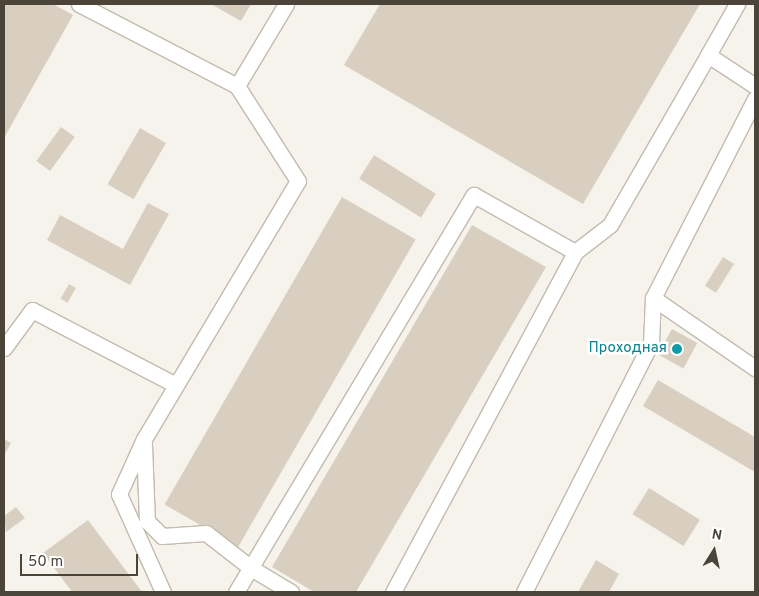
<!DOCTYPE html>
<meta charset="utf-8">
<style>
body{margin:0}
#map{position:relative;width:759px;height:596px;overflow:hidden;background:#f6f3ec;font-family:Overpass,sans-serif}
div>[style]{position:absolute}
.building>*{inset:0;background:#d8cfc1;transform-origin:0 0}
.roads{filter:drop-shadow(1px 0 #c2bbae) drop-shadow(-1px 0 #c2bbae) drop-shadow(0 1px #c2bbae) drop-shadow(0 -1px #c2bbae)}
.minor>*{height:15px;margin:-7.5px;padding:0 7.5px;transform-origin:7.5px;border-radius:7.5px;background:#fff}
.dots>*{width:14px;height:14px;translate:-50% -50%;box-sizing:border-box;border:2px solid #fff;border-radius:50%}
span{translate:-50% -50%;white-space:nowrap;text-align:center;line-height:1.15;-webkit-text-stroke:5px #fff;paint-order:stroke}
.culture-label{font-size:15px;color:#0d838f}
.right{translate:-100% -50%;text-align:right}
.frame{position:absolute;inset:0;border:5px solid #4b4439;pointer-events:none}
.north{position:absolute;left:689px;top:526px;width:50px;height:50px;-webkit-text-stroke:4px #fff;paint-order:stroke;rotate:10deg;font-size:14px;font-weight:700;line-height:20px;text-align:center;color:#4b4439}
.north::after{content:'';display:block;margin:auto;width:18px;height:22px;background:#4b4439;clip-path:polygon(50% 0,100% 100%,50% 72%,0 100%)}
.scale{position:absolute;left:20px;top:554px;width:118px;height:22px;box-sizing:border-box;border:2px solid #4b4439;border-top:0;padding-left:6px;font-size:15px;line-height:18px;white-space:nowrap;color:#4b4439;-webkit-text-stroke:4px #fff;paint-order:stroke}
</style>
<div id="map">
<div class="building">
<i style="clip-path:polygon(4px 4px,53px 4px,73px 15px,4px 138px)"></i>
<i style="clip-path:polygon(211px 4px,251px 4px,241px 21px)"></i>
<i style="clip-path:polygon(380px 4px,700px 4px,583px 204px,344px 65px)"></i>
<i style="left:61px;top:127px;width:17px;height:42px;rotate:36deg"></i>
<i style="left:140px;top:128px;width:30px;height:65px;rotate:30deg"></i>
<i style="left:374px;top:155px;width:73px;height:28px;rotate:32deg"></i>
<i style="left:342px;top:197px;width:85px;height:355px;rotate:30deg"></i>
<i style="clip-path:polygon(148px 203px,169px 214px,130px 285px,47px 240px,60px 215px,123px 249px)"></i>
<i style="clip-path:polygon(472px 225px,546px 267px,356px 592px,314px 592px,272px 567px)"></i>
<i style="left:723px;top:257px;width:13px;height:34px;rotate:32deg"></i>
<i style="left:69px;top:284px;width:8px;height:17px;rotate:30deg"></i>
<i style="left:672px;top:329px;width:29px;height:29px;rotate:29deg"></i>
<i style="clip-path:polygon(658px 380px,755px 437px,755px 472px,643px 406px)"></i>
<i style="clip-path:polygon(4px 439px,11px 443px,4px 455px)"></i>
<i style="left:649px;top:488px;width:60px;height:31px;rotate:32deg"></i>
<i style="clip-path:polygon(16px 507px,25px 518px,6px 532px,4px 516px)"></i>
<i style="clip-path:polygon(88px 520px,142px 592px,72px 592px,43px 553px)"></i>
<i style="clip-path:polygon(596px 560px,619px 574px,609px 592px,578px 592px)"></i>
</div>
<div class="roads">
<div class="minor">
<i style="left:79px;top:4px;width:178px;rotate:27.4deg"></i>
<i style="left:708px;top:55px;width:59px;rotate:-60.4deg"></i>
<i style="left:653px;top:298px;width:124px;rotate:34.5deg"></i>
<i style="left:4px;top:348px;width:47px;rotate:-53.6deg"></i>
<i style="left:32px;top:310px;width:162px;rotate:27.5deg"></i>
<i style="left:144px;top:444px;width:77px;rotate:87.8deg"></i>
<i style="left:147px;top:521px;width:21px;rotate:45deg"></i>
<i style="left:162px;top:536px;width:44px;rotate:-3.9deg"></i>
<i style="left:206px;top:533px;width:57px;rotate:37.9deg"></i>
<i style="left:251px;top:568px;width:47px;rotate:31deg"></i>
<i style="left:163px;top:592px;width:107px;rotate:-114.2deg"></i>
<i style="left:119px;top:494px;width:60px;rotate:-65.6deg"></i>
<i style="left:144px;top:439px;width:300px;rotate:-59.2deg"></i>
<i style="left:298px;top:181px;width:113px;rotate:-122.7deg"></i>
<i style="left:237px;top:86px;width:96px;rotate:-59.1deg"></i>
<i style="left:236px;top:592px;width:463px;rotate:-59.1deg"></i>
<i style="left:474px;top:195px;width:116px;rotate:29.4deg"></i>
<i style="left:393px;top:592px;width:386px;rotate:-61.8deg"></i>
<i style="left:575px;top:252px;width:44px;rotate:-37.6deg"></i>
<i style="left:610px;top:225px;width:196px;rotate:-60deg"></i>
<i style="left:708px;top:55px;width:56px;rotate:33.4deg"></i>
<i style="left:524px;top:592px;width:280px;rotate:-63deg"></i>
<i style="left:651px;top:343px;width:45px;rotate:-87.5deg"></i>
<i style="left:653px;top:298px;width:224px;rotate:-62.9deg"></i>
</div>
</div>
<div class="dots">
<i style="left:677px;top:349px;background:#0f9aa8"></i>
</div>
<div class="culture-label">
<span class="right" style="left:667px;top:349px">Проходная</span>
</div>
<div class="frame"></div>
<div class="north">N</div>
<div class="scale">50 m</div>
</div>
